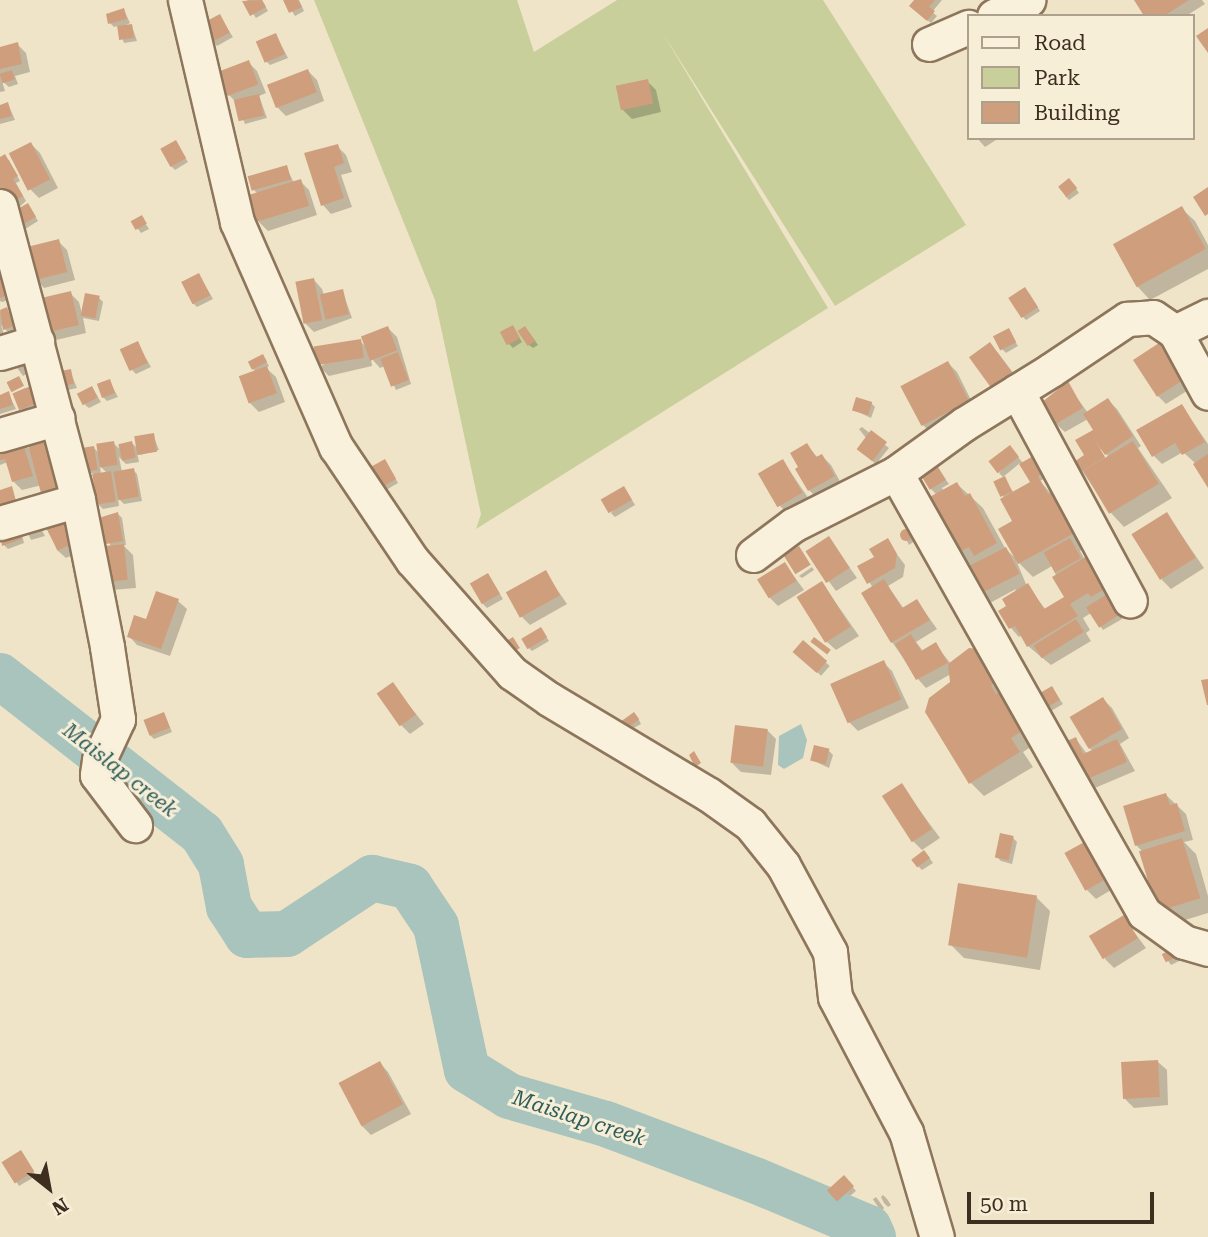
<!DOCTYPE html>
<style>
body{margin:0}
#map{position:relative;width:1208px;height:1237px;overflow:hidden;background:#f0e4c8;font-family:"Roboto Serif",serif}
div>[style]{position:absolute}
.green>*{inset:0;background:#c9cf9b}
.water>*{inset:0;background:#a9c4bc}
.shadow>*{inset:0;background:#0003;transform-origin:0 0}
.river>*{height:46px;margin:-23px;padding:0 23px;transform-origin:23px;border-radius:23px;background:#a9c4bc}
.building>*{inset:0;background:#cf9f7d;transform-origin:0 0}
.round{border-radius:50%}
.roads{filter:drop-shadow(2px 0 #8d765c) drop-shadow(-2px 0 #8d765c) drop-shadow(0 2px #8d765c) drop-shadow(0 -2px #8d765c)}
.minor>*{height:33px;margin:-16.5px;padding:0 16.5px;transform-origin:16.5px;border-radius:16.5px;background:#faf1dc}
span{translate:-50% -50%;white-space:nowrap;text-align:center;line-height:1.15;-webkit-text-stroke:6px #f7eed8;paint-order:stroke}
.water-label{font-size:21px;color:#2f5d5a;font-style:italic}
.legend{position:absolute;left:967px;top:14px;width:228px;height:126px;box-sizing:border-box;background:#f7eed8;border:2px solid #ada18e;margin:0;padding:9px 12px;list-style:none;font-size:21px;color:#3d2e20}
.legend li{display:flex;align-items:center;gap:14px;height:35px}
.legend b{width:35px;border:2px solid #ada18e}
.north{position:absolute;left:14px;top:1153px;width:70px;height:70px;-webkit-text-stroke:5px #f7eed8;paint-order:stroke;rotate:149deg;font-size:19px;font-weight:700;line-height:28px;text-align:center;color:#3d2e20}
.north::after{content:'';display:block;margin:auto;width:24px;height:32px;background:#3d2e20;clip-path:polygon(50% 0,100% 100%,50% 72%,0 100%)}
.scale{position:absolute;left:967px;top:1192px;width:187px;height:32px;box-sizing:border-box;border:4px solid #3d2e20;border-top:0;padding-left:9px;font-size:21px;line-height:24px;white-space:nowrap;color:#3d2e20;-webkit-text-stroke:5px #f7eed8;paint-order:stroke}
</style>
<div id="map">
<div class="green">
<i style="clip-path:polygon(314px 0,517px 0,534px 52px,617px 0,823px 0,966px 225px,835px 306px,662px 32px,828px 308px,476px 529px,481px 514px,435px 300px)"></i>
</div>
<div class="water">
<i style="clip-path:polygon(801px 724px,807px 740px,803px 758px,784px 769px,778px 765px,779px 736px)"></i>
</div>
<div class="shadow">
<i style="clip-path:polygon(248px 0,262px 0,268px 11px,256px 18px,245px 2px)"></i>
<i style="clip-path:polygon(285px 0,299px 0,304px 11px,295px 16px)"></i>
<i style="clip-path:polygon(916px 0,942px 0,932px 12px,937px 16px,931px 23px,915px 10px)"></i>
<i style="clip-path:polygon(1138px 0,1202px 0,1205px 4px,1186px 16px,1146px 16px)"></i>
<i style="clip-path:polygon(124px 10px,130px 23px,122px 27px,132px 26px,137px 41px,124px 43px,118px 26px,114px 27px,110px 23px)"></i>
<i style="clip-path:polygon(219px 16px,233px 37px,217px 46px,213px 42px)"></i>
<i style="clip-path:polygon(276px 35px,288px 58px,270px 65px,266px 61px)"></i>
<i style="clip-path:polygon(17px 44px,26px 53px,30px 72px,15px 76px,18px 84px,9px 87px,2px 81px,5px 91px,0 92px,0 48px)"></i>
<i style="clip-path:polygon(248px 62px,257px 71px,266px 93px,259px 96px,267px 118px,245px 124px,237px 103px,229px 95px)"></i>
<i style="clip-path:polygon(308px 71px,317px 80px,324px 101px,286px 116px,277px 107px,269px 86px)"></i>
<i style="clip-path:polygon(647px 81px,656px 90px,661px 112px,632px 119px,623px 110px)"></i>
<i style="clip-path:polygon(8px 104px,15px 120px,0 124px,0 107px)"></i>
<i style="clip-path:polygon(977px 138px,999px 138px,985px 147px)"></i>
<i style="clip-path:polygon(175px 142px,188px 162px,175px 170px,171px 166px)"></i>
<i style="clip-path:polygon(31px 144px,40px 153px,58px 188px,39px 198px,30px 189px,12px 154px)"></i>
<i style="clip-path:polygon(337px 146px,346px 155px,352px 172px,341px 175px,352px 207px,331px 214px,323px 205px)"></i>
<i style="clip-path:polygon(0 159px,9px 160px,20px 181px,16px 183px,26px 201px,16px 210px,31px 209px,38px 221px,22px 231px,0 189px)"></i>
<i style="clip-path:polygon(286px 167px,294px 183px,300px 181px,309px 190px,317px 215px,268px 231px,259px 222px,258px 194px,254px 190px)"></i>
<i style="clip-path:polygon(1073px 184px,1079px 193px,1069px 200px,1065px 196px)"></i>
<i style="clip-path:polygon(1181px 208px,1195px 221px,1208px 245px,1208px 269px,1150px 300px,1137px 286px,1114px 244px)"></i>
<i style="clip-path:polygon(142px 218px,149px 229px,141px 233px,133px 222px)"></i>
<i style="clip-path:polygon(58px 241px,67px 250px,75px 280px,44px 288px,36px 279px)"></i>
<i style="clip-path:polygon(0 270px,18px 297px,2px 302px,0 301px)"></i>
<i style="clip-path:polygon(199px 275px,213px 299px,197px 307px,193px 303px)"></i>
<i style="clip-path:polygon(314px 280px,322px 289px,324px 295px,342px 290px,352px 318px,314px 332px,305px 323px)"></i>
<i style="left:287px;top:289px;width:28px;height:11px;rotate:71deg"></i>
<i style="clip-path:polygon(70px 293px,79px 302px,82px 314px,99px 298px,103px 302px,99px 321px,83px 318px,86px 333px,56px 340px,47px 331px)"></i>
<i style="clip-path:polygon(1029px 293px,1040px 311px,1026px 320px,1022px 316px)"></i>
<i style="clip-path:polygon(7px 309px,17px 330px,9px 333px,1px 325px,5px 338px,0 340px,0 312px)"></i>
<i style="clip-path:polygon(388px 328px,397px 337px,411px 384px,396px 390px,385px 366px,380px 368px,371px 358px,372px 366px,329px 376px,320px 367px,360px 341px,368px 349px)"></i>
<i style="clip-path:polygon(1008px 330px,1018px 346px,1006px 353px,1002px 349px)"></i>
<i style="clip-path:polygon(516px 332px,522px 342px,513px 348px,509px 344px)"></i>
<i style="clip-path:polygon(529px 332px,538px 345px,533px 348px,529px 345px)"></i>
<i style="clip-path:polygon(137px 343px,151px 367px,136px 374px,132px 370px)"></i>
<i style="clip-path:polygon(990px 345px,998px 353px,1020px 382px,993px 387px)"></i>
<i style="clip-path:polygon(1159px 345px,1190px 389px,1166px 404px,1157px 395px)"></i>
<i style="clip-path:polygon(263px 356px,269px 366px,266px 368px,276px 377px,285px 402px,259px 412px,250px 403px,256px 372px,252px 368px)"></i>
<i style="clip-path:polygon(24px 360px,32px 371px,23px 376px,15px 365px)"></i>
<i style="clip-path:polygon(948px 363px,957px 372px,976px 410px,931px 433px,922px 424px)"></i>
<i style="clip-path:polygon(70px 371px,77px 388px,63px 391px)"></i>
<i style="clip-path:polygon(109px 381px,118px 397px,107px 401px,103px 397px)"></i>
<i style="clip-path:polygon(evenodd,1067px 384px,1088px 413px,1108px 400px,1117px 409px,1141px 446px,1138px 448px,1172px 498px,1124px 527px,1111px 513px,1076px 462px,1087px 455px,1088px 433px,1096px 441px,1096px 430px,1088px 419px,1065px 432px,1056px 424px,1067px 384px,1100px 449px,1101px 449px,1110px 458px,1106px 460px,1100px 449px)"></i>
<i style="clip-path:polygon(25px 388px,41px 407px,25px 414px,14px 393px)"></i>
<i style="clip-path:polygon(92px 388px,101px 402px,89px 408px,85px 405px)"></i>
<i style="clip-path:polygon(8px 393px,16px 409px,0 414px,0 396px)"></i>
<i style="clip-path:polygon(871px 403px,875px 407px,871px 418px,854px 410px)"></i>
<i style="clip-path:polygon(1182px 406px,1208px 444px,1208px 485px,1194px 462px,1183px 452px,1162px 464px,1153px 455px)"></i>
<i style="clip-path:polygon(862px 427px,889px 448px,876px 464px,861px 452px,866px 438px,859px 429px)"></i>
<i style="clip-path:polygon(evenodd,153px 435px,159px 450px,140px 455px,137px 452px,139px 462px,126px 464px,119px 457px,122px 472px,133px 470px,137px 474px,142px 501px,124px 504px,118px 498px,119px 506px,103px 509px,99px 505px,94px 474px,85px 471px,94px 448px,99px 453px,113px 443px,121px 450px,132px 443px,139px 450px,153px 435px,100px 466px,107px 473px,101px 474px,100px 466px)"></i>
<i style="clip-path:polygon(22px 441px,32px 452px,42px 485px,22px 490px,13px 481px,8px 462px,0 465px,0 448px)"></i>
<i style="clip-path:polygon(807px 445px,818px 458px,822px 456px,831px 465px,842px 485px,818px 499px,809px 490px)"></i>
<i style="clip-path:polygon(evenodd,1014px 452px,1023px 463px,1049px 476px,1040px 481px,1094px 543px,1080px 551px,1085px 560px,1092px 556px,1122px 619px,1103px 630px,1091px 613px,1083px 618px,1090px 630px,1086px 633px,1091px 641px,1051px 665px,1028px 646px,1022px 635px,1019px 637px,1011px 628px,1001px 612px,1009px 606px,1016px 589px,990px 603px,981px 594px,969px 568px,956px 554px,937px 495px,931px 489px,938px 469px,949px 484px,942px 488px,944px 491px,957px 484px,969px 495px,983px 508px,1005px 548px,1017px 560px,1014px 522px,1003px 496px,1004px 479px,1014px 493px,1033px 483px,1020px 463px,1003px 477px,999px 473px,1014px 452px,1016px 560px,1033px 577px,1052px 566px,1066px 598px,1046px 610px,1026px 584px,1016px 560px)"></i>
<i style="clip-path:polygon(783px 461px,811px 502px,789px 515px,780px 506px)"></i>
<i style="clip-path:polygon(388px 465px,398px 483px,386px 490px,382px 486px)"></i>
<i style="clip-path:polygon(627px 492px,635px 505px,615px 517px,611px 513px)"></i>
<i style="clip-path:polygon(118px 514px,122px 518px,126px 545px,123px 545px,133px 555px,136px 588px,112px 590px,100px 548px,111px 547px,106px 534px,99px 536px,95px 532px)"></i>
<i style="clip-path:polygon(1167px 514px,1204px 568px,1171px 589px,1162px 580px)"></i>
<i style="clip-path:polygon(39px 525px,45px 536px,31px 540px,26px 529px)"></i>
<i style="clip-path:polygon(46px 525px,86px 549px,66px 558px,57px 550px)"></i>
<i style="clip-path:polygon(906px 530px,916px 540px,909px 545px,903px 533px)"></i>
<i style="clip-path:polygon(21px 531px,24px 543px,8px 549px,4px 545px)"></i>
<i style="clip-path:polygon(829px 538px,857px 578px,836px 591px,816px 564px)"></i>
<i style="clip-path:polygon(887px 541px,905px 565px,903px 577px,888px 586px,904px 609px,917px 601px,937px 629px,916px 642px,923px 651px,935px 644px,951px 664px,969px 650px,1009px 696px,1040px 741px,1023px 752px,1033px 767px,984px 796px,971px 783px,951px 674px,926px 688px,918px 679px,892px 642px,873px 588px,860px 567px,876px 558px)"></i>
<i style="clip-path:polygon(785px 564px,804px 590px,778px 606px,769px 597px)"></i>
<i style="clip-path:polygon(812px 567px,814px 570px,802px 578px,799px 576px)"></i>
<i style="clip-path:polygon(545px 572px,567px 604px,530px 625px,521px 616px)"></i>
<i style="clip-path:polygon(488px 575px,503px 599px,487px 608px,483px 604px)"></i>
<i style="clip-path:polygon(822px 583px,859px 636px,836px 650px,827px 642px)"></i>
<i style="clip-path:polygon(178px 601px,187px 609px,170px 656px,137px 645px,129px 636px)"></i>
<i style="clip-path:polygon(541px 629px,549px 641px,532px 651px,528px 647px)"></i>
<i style="left:803px;top:642px;width:36px;height:13px;rotate:42deg"></i>
<i style="clip-path:polygon(883px 662px,892px 671px,909px 708px,858px 731px,849px 722px,832px 685px)"></i>
<i style="clip-path:polygon(393px 685px,424px 724px,410px 734px,401px 725px)"></i>
<i style="clip-path:polygon(1052px 688px,1063px 704px,1046px 714px,1042px 710px)"></i>
<i style="clip-path:polygon(1103px 699px,1112px 708px,1129px 738px,1120px 744px,1135px 771px,1083px 793px,1076px 739px,1087px 754px,1093px 751px,1089px 748px)"></i>
<i style="clip-path:polygon(164px 714px,172px 732px,154px 739px,150px 735px)"></i>
<i style="clip-path:polygon(638px 718px,641px 724px,630px 730px,623px 720px)"></i>
<i style="clip-path:polygon(767px 730px,776px 739px,771px 775px,741px 772px,732px 763px)"></i>
<i style="clip-path:polygon(829px 751px,833px 755px,829px 768px,812px 760px)"></i>
<i style="clip-path:polygon(902px 786px,940px 838px,922px 850px,928px 856px,933px 863px,922px 870px,918px 866px,924px 852px,913px 841px)"></i>
<i style="clip-path:polygon(1166px 795px,1186px 814px,1193px 840px,1184px 842px,1196px 854px,1208px 896px,1208px 913px,1172px 924px,1143px 852px,1136px 845px)"></i>
<i style="clip-path:polygon(1013px 838px,1017px 842px,1012px 864px,1001px 861px,997px 857px)"></i>
<i style="clip-path:polygon(1087px 842px,1116px 887px,1096px 899px,1087px 890px)"></i>
<i style="clip-path:polygon(1036px 897px,1050px 911px,1040px 970px,964px 958px,950px 944px)"></i>
<i style="clip-path:polygon(1123px 917px,1146px 948px,1114px 968px,1105px 959px)"></i>
<i style="clip-path:polygon(1164px 955px,1191px 955px,1171px 965px)"></i>
<i style="clip-path:polygon(1158px 1062px,1167px 1070px,1168px 1105px,1134px 1108px,1125px 1099px)"></i>
<i style="clip-path:polygon(380px 1063px,388px 1072px,411px 1114px,371px 1135px,362px 1126px)"></i>
<i style="clip-path:polygon(24px 1156px,36px 1176px,19px 1186px,4px 1163px)"></i>
<i style="clip-path:polygon(844px 1177px,856px 1191px,840px 1204px,836px 1200px)"></i>
<i style="clip-path:polygon(883px 1195px,887px 1199px,891px 1205px,888px 1207px,884px 1203px,881px 1197px)"></i>
<i style="left:876px;top:1197px;width:14px;height:4px;rotate:54deg"></i>
<i style="clip-path:polygon(863px 1231px,869px 1237px,854px 1237px)"></i>
</div>
<div class="river">
<i style="left:0;top:676px;width:256px;rotate:38deg"></i>
<i style="left:202px;top:834px;width:36px;rotate:58deg"></i>
<i style="left:221px;top:865px;width:43px;rotate:79.2deg"></i>
<i style="left:229px;top:907px;width:33px;rotate:57deg"></i>
<i style="left:247px;top:935px;width:40px;rotate:-1.4deg"></i>
<i style="left:287px;top:934px;width:102px;rotate:-33.4deg"></i>
<i style="left:372px;top:878px;width:39px;rotate:13deg"></i>
<i style="left:410px;top:887px;width:47px;rotate:56.3deg"></i>
<i style="left:436px;top:926px;width:147px;rotate:77.9deg"></i>
<i style="left:467px;top:1070px;width:49px;rotate:31.8deg"></i>
<i style="left:509px;top:1096px;width:101px;rotate:16.1deg"></i>
<i style="left:606px;top:1124px;width:161px;rotate:20.7deg"></i>
<i style="left:757px;top:1181px;width:121px;rotate:22.8deg"></i>
<i style="left:869px;top:1228px;width:10px;rotate:66deg"></i>
</div>
<div class="building">
<i style="clip-path:polygon(262px 0,266px 7px,250px 16px,242px 1px)"></i>
<i style="clip-path:polygon(283px 0,298px 0,302px 7px,289px 13px)"></i>
<i style="clip-path:polygon(914px 0,935px 0,929px 7px,935px 11px,927px 21px,909px 6px)"></i>
<i style="clip-path:polygon(1134px 0,1189px 0,1164px 16px,1144px 16px)"></i>
<i style="clip-path:polygon(124px 8px,127px 19px,108px 24px,106px 14px)"></i>
<i style="left:220px;top:14px;width:21px;height:21px;rotate:62deg"></i>
<i style="left:132px;top:24px;width:14px;height:15px;rotate:82deg"></i>
<i style="clip-path:polygon(1208px 28px,1208px 53px,1196px 36px)"></i>
<i style="left:276px;top:33px;width:23px;height:22px;rotate:67deg"></i>
<i style="clip-path:polygon(18px 42px,22px 64px,0 69px,0 47px)"></i>
<i style="left:249px;top:60px;width:26px;height:33px;rotate:69deg"></i>
<i style="left:308px;top:69px;width:25px;height:44px;rotate:69deg"></i>
<i style="left:12px;top:70px;width:10px;height:13px;rotate:73deg"></i>
<i style="left:648px;top:79px;width:25px;height:33px;rotate:78deg"></i>
<i style="left:259px;top:94px;width:22px;height:26px;rotate:77deg"></i>
<i style="clip-path:polygon(8px 102px,12px 116px,0 119px,0 105px)"></i>
<i style="left:176px;top:140px;width:21px;height:18px;rotate:61deg"></i>
<i style="left:31px;top:142px;width:42px;height:25px;rotate:63deg"></i>
<i style="clip-path:polygon(338px 144px,344px 163px,334px 167px,344px 198px,321px 206px,304px 153px)"></i>
<i style="clip-path:polygon(5px 154px,18px 176px,13px 179px,23px 196px,13px 202px,0 193px,0 157px)"></i>
<i style="left:287px;top:165px;width:15px;height:41px;rotate:74deg"></i>
<i style="left:1069px;top:178px;width:13px;height:14px;rotate:51deg"></i>
<i style="left:301px;top:179px;width:28px;height:55px;rotate:73deg"></i>
<i style="clip-path:polygon(1208px 187px,1208px 214px,1205px 216px,1193px 197px)"></i>
<i style="left:28px;top:203px;width:16px;height:22px;rotate:60deg"></i>
<i style="left:1182px;top:206px;width:49px;height:79px;rotate:61deg"></i>
<i style="left:142px;top:215px;width:10px;height:13px;rotate:61deg"></i>
<i style="left:59px;top:239px;width:34px;height:34px;rotate:76deg"></i>
<i style="clip-path:polygon(0 268px,15px 293px,0 298px)"></i>
<i style="left:199px;top:273px;width:25px;height:20px;rotate:63deg"></i>
<i style="left:314px;top:278px;width:43px;height:19px;rotate:79deg"></i>
<i style="left:1025px;top:287px;width:24px;height:20px;rotate:57deg"></i>
<i style="left:343px;top:289px;width:26px;height:24px;rotate:77deg"></i>
<i style="left:71px;top:291px;width:35px;height:34px;rotate:77deg"></i>
<i style="left:85px;top:293px;width:15px;height:23px;rotate:11deg"></i>
<i style="clip-path:polygon(7px 307px,14px 326px,3px 330px,0 310px)"></i>
<i style="left:513px;top:325px;width:15px;height:15px;rotate:62deg"></i>
<i style="left:388px;top:326px;width:26px;height:29px;rotate:69deg"></i>
<i style="left:525px;top:326px;width:18px;height:9px;rotate:56deg"></i>
<i style="left:1009px;top:328px;width:16px;height:18px;rotate:63deg"></i>
<i style="left:361px;top:339px;width:19px;height:48px;rotate:81deg"></i>
<i style="left:138px;top:341px;width:24px;height:20px;rotate:66deg"></i>
<i style="left:990px;top:342px;width:37px;height:26px;rotate:54deg"></i>
<i style="left:1159px;top:343px;width:44px;height:31px;rotate:57deg"></i>
<i style="left:398px;top:352px;width:30px;height:19px;rotate:69deg"></i>
<i style="left:263px;top:354px;width:9px;height:17px;rotate:63deg"></i>
<i style="left:948px;top:361px;width:45px;height:54px;rotate:62deg"></i>
<i style="left:267px;top:366px;width:29px;height:30px;rotate:70deg"></i>
<i style="left:71px;top:369px;width:15px;height:18px;rotate:79deg"></i>
<i style="left:19px;top:376px;width:11px;height:14px;rotate:63deg"></i>
<i style="left:110px;top:379px;width:15px;height:14px;rotate:70deg"></i>
<i style="clip-path:polygon(1068px 381px,1083px 408px,1054px 425px,1041px 403px)"></i>
<i style="left:31px;top:386px;width:18px;height:20px;rotate:68deg"></i>
<i style="left:92px;top:386px;width:13px;height:17px;rotate:63deg"></i>
<i style="clip-path:polygon(9px 391px,13px 405px,0 409px,0 395px)"></i>
<i style="left:856px;top:397px;width:17px;height:14px;rotate:17deg"></i>
<i style="clip-path:polygon(1108px 398px,1133px 436px,1105px 455px,1094px 439px,1105px 457px,1081px 472px,1074px 462px,1084px 455px,1075px 440px,1093px 430px,1083px 414px)"></i>
<i style="clip-path:polygon(1182px 404px,1205px 442px,1182px 455px,1175px 443px,1152px 457px,1136px 430px)"></i>
<i style="left:51px;top:430px;width:64px;height:26px;rotate:75deg"></i>
<i style="left:871px;top:430px;width:20px;height:24px;rotate:37deg"></i>
<i style="left:154px;top:433px;width:19px;height:20px;rotate:81deg"></i>
<i style="clip-path:polygon(22px 440px,33px 476px,12px 482px,5px 459px,0 460px,0 446px)"></i>
<i style="left:114px;top:441px;width:24px;height:18px;rotate:81deg"></i>
<i style="left:132px;top:441px;width:17px;height:14px;rotate:77deg"></i>
<i style="left:1133px;top:441px;width:50px;height:58px;rotate:59deg"></i>
<i style="clip-path:polygon(807px 443px,816px 457px,822px 454px,835px 476px,808px 491px,795px 469px,798px 467px,790px 453px)"></i>
<i style="left:1010px;top:445px;width:15px;height:27px;rotate:53deg"></i>
<i style="left:94px;top:446px;width:24px;height:14px;rotate:81deg"></i>
<i style="clip-path:polygon(1037px 454px,1046px 472px,1038px 476px,1048px 494px,1056px 489px,1082px 529px,1018px 564px,998px 529px,1012px 521px,1000px 499px,1030px 482px,1019px 464px)"></i>
<i style="clip-path:polygon(1208px 454px,1208px 488px,1193px 464px)"></i>
<i style="left:385px;top:459px;width:23px;height:18px;rotate:61deg"></i>
<i style="left:783px;top:459px;width:39px;height:29px;rotate:60deg"></i>
<i style="left:938px;top:467px;width:15px;height:19px;rotate:58deg"></i>
<i style="left:134px;top:468px;width:29px;height:21px;rotate:80deg"></i>
<i style="left:111px;top:471px;width:31px;height:19px;rotate:81deg"></i>
<i style="left:1005px;top:476px;width:17px;height:13px;rotate:65deg"></i>
<i style="clip-path:polygon(957px 482px,965px 496px,970px 493px,997px 543px,974px 556px,969px 547px,954px 555px,915px 505px)"></i>
<i style="clip-path:polygon(12px 486px,16px 501px,0 507px,0 490px)"></i>
<i style="left:624px;top:486px;width:16px;height:27px;rotate:60deg"></i>
<i style="clip-path:polygon(118px 512px,123px 541px,106px 544px,103px 531px,94px 532px,92px 520px)"></i>
<i style="left:1167px;top:512px;width:54px;height:42px;rotate:58deg"></i>
<i style="left:66px;top:514px;width:29px;height:24px;rotate:63deg"></i>
<i style="clip-path:polygon(17px 525px,22px 539px,2px 546px,0 531px)"></i>
<i class="round" style="left:900px;top:529px;width:12px;height:12px"></i>
<i style="left:829px;top:536px;width:38px;height:28px;rotate:57deg"></i>
<i style="clip-path:polygon(888px 538px,897px 554px,895px 568px,867px 584px,857px 566px,874px 557px,869px 549px)"></i>
<i style="left:1070px;top:538px;width:23px;height:30px;rotate:61deg"></i>
<i style="left:124px;top:544px;width:36px;height:26px;rotate:84deg"></i>
<i style="left:799px;top:546px;width:22px;height:18px;rotate:58deg"></i>
<i style="left:1006px;top:547px;width:30px;height:46px;rotate:63deg"></i>
<i style="clip-path:polygon(1092px 553px,1105px 589px,1091px 597px,1088px 593px,1070px 604px,1078px 616px,1027px 647px,1015px 626px,1009px 629px,998px 611px,1006px 606px,1002px 599px,1028px 583px,1044px 609px,1064px 597px,1052px 577px)"></i>
<i style="left:785px;top:562px;width:22px;height:33px;rotate:58deg"></i>
<i style="left:546px;top:570px;width:29px;height:46px;rotate:61deg"></i>
<i style="left:488px;top:573px;width:24px;height:21px;rotate:60deg"></i>
<i style="clip-path:polygon(884px 579px,902px 608px,917px 599px,930px 620px,891px 643px,861px 593px)"></i>
<i style="left:822px;top:581px;width:54px;height:30px;rotate:58deg"></i>
<i style="clip-path:polygon(156px 591px,179px 599px,161px 649px,127px 637px,134px 615px,146px 619px)"></i>
<i style="left:1107px;top:594px;width:24px;height:25px;rotate:57deg"></i>
<i style="left:1076px;top:619px;width:15px;height:50px;rotate:58deg"></i>
<i style="left:541px;top:627px;width:12px;height:23px;rotate:59deg"></i>
<i style="clip-path:polygon(911px 634px,921px 651px,936px 642px,948px 663px,916px 680px,895px 644px)"></i>
<i style="left:513px;top:637px;width:13px;height:20px;rotate:58deg"></i>
<i style="left:814px;top:637px;width:21px;height:6px;rotate:37deg"></i>
<i style="left:803px;top:640px;width:32px;height:16px;rotate:41deg"></i>
<i style="clip-path:polygon(969px 648px,979px 649px,999px 680px,991px 685px,996px 694px,1005px 689px,1028px 727px,1011px 738px,1020px 752px,969px 784px,925px 712px,929px 698px,950px 682px,948px 664px)"></i>
<i style="left:884px;top:660px;width:43px;height:59px;rotate:66deg"></i>
<i style="clip-path:polygon(1208px 679px,1208px 705px,1207px 705px,1201px 680px)"></i>
<i style="left:393px;top:682px;width:40px;height:20px;rotate:55deg"></i>
<i style="left:1052px;top:686px;width:16px;height:23px;rotate:60deg"></i>
<i style="left:1103px;top:697px;width:37px;height:39px;rotate:59deg"></i>
<i style="left:164px;top:712px;width:17px;height:22px;rotate:69deg"></i>
<i style="left:634px;top:712px;width:9px;height:15px;rotate:54deg"></i>
<i style="left:735px;top:725px;width:33px;height:38px;rotate:7deg"></i>
<i style="clip-path:polygon(1076px 737px,1083px 754px,1117px 739px,1127px 762px,1073px 785px,1056px 746px)"></i>
<i style="left:814px;top:745px;width:16px;height:16px;rotate:14deg"></i>
<i style="clip-path:polygon(694px 751px,701px 763px,695px 767px,689px 755px)"></i>
<i style="left:902px;top:783px;width:55px;height:24px;rotate:57deg"></i>
<i style="clip-path:polygon(1166px 793px,1170px 805px,1177px 803px,1185px 831px,1135px 846px,1123px 806px)"></i>
<i style="left:1000px;top:833px;width:14px;height:25px;rotate:12deg"></i>
<i style="left:1182px;top:838px;width:63px;height:45px;rotate:73deg"></i>
<i style="left:1088px;top:840px;width:43px;height:27px;rotate:61deg"></i>
<i style="left:924px;top:850px;width:10px;height:16px;rotate:53deg"></i>
<i style="left:958px;top:883px;width:80px;height:63px;rotate:9deg"></i>
<i style="left:1124px;top:915px;width:27px;height:41px;rotate:59deg"></i>
<i style="left:1184px;top:943px;width:9px;height:25px;rotate:63deg"></i>
<i style="left:1158px;top:1060px;width:37px;height:37px;rotate:87deg"></i>
<i style="left:380px;top:1061px;width:49px;height:47px;rotate:62deg"></i>
<i style="left:21px;top:1150px;width:25px;height:23px;rotate:58deg"></i>
<i style="left:844px;top:1175px;width:15px;height:23px;rotate:48deg"></i>
</div>
<div class="roads">
<div class="minor">
<i style="left:185px;top:0;width:228px;rotate:76.8deg"></i>
<i style="left:237px;top:222px;width:246px;rotate:66.3deg"></i>
<i style="left:336px;top:447px;width:136px;rotate:56.1deg"></i>
<i style="left:412px;top:560px;width:151px;rotate:48.5deg"></i>
<i style="left:512px;top:673px;width:45px;rotate:35.1deg"></i>
<i style="left:549px;top:699px;width:185px;rotate:30.9deg"></i>
<i style="left:708px;top:794px;width:52px;rotate:35.5deg"></i>
<i style="left:750px;top:824px;width:53px;rotate:51.2deg"></i>
<i style="left:783px;top:865px;width:99px;rotate:61.6deg"></i>
<i style="left:830px;top:952px;width:45px;rotate:83.7deg"></i>
<i style="left:835px;top:997px;width:153px;rotate:62.3deg"></i>
<i style="left:906px;top:1132px;width:109px;rotate:73.6deg"></i>
<i style="left:994px;top:16px;width:38px;rotate:-25deg"></i>
<i style="left:929px;top:44px;width:43px;rotate:-23.6deg"></i>
<i style="left:0;top:206px;width:304px;rotate:75.1deg"></i>
<i style="left:78px;top:500px;width:150px;rotate:78.8deg"></i>
<i style="left:107px;top:647px;width:73px;rotate:81.3deg"></i>
<i style="left:118px;top:719px;width:45px;rotate:114.9deg"></i>
<i style="left:99px;top:760px;width:15px;rotate:98deg"></i>
<i style="left:97px;top:775px;width:63px;rotate:52.8deg"></i>
<i style="left:1175px;top:332px;width:37px;rotate:-26deg"></i>
<i style="left:0;top:353px;width:39px;rotate:-17deg"></i>
<i style="left:1017px;top:391px;width:238px;rotate:61.7deg"></i>
<i style="left:0;top:435px;width:60px;rotate:-16.3deg"></i>
<i style="left:896px;top:473px;width:505px;rotate:60.59deg"></i>
<i style="left:1144px;top:913px;width:49px;rotate:35.9deg"></i>
<i style="left:1184px;top:942px;width:25px;rotate:16deg"></i>
<i style="left:0;top:523px;width:81px;rotate:-16.4deg"></i>
<i style="left:753px;top:555px;width:50px;rotate:-36.9deg"></i>
<i style="left:793px;top:525px;width:115px;rotate:-26.8deg"></i>
<i style="left:896px;top:473px;width:84px;rotate:-35.8deg"></i>
<i style="left:964px;top:424px;width:102px;rotate:-31.8deg"></i>
<i style="left:1051px;top:370px;width:92px;rotate:-33.9deg"></i>
<i style="left:1127px;top:319px;width:26px;rotate:-4deg"></i>
<i style="left:1153px;top:317px;width:27px;rotate:34deg"></i>
<i style="left:1175px;top:332px;width:69px;rotate:61.6deg"></i>
</div>
</div>
<div class="water-label">
<span style="left:120px;top:770px;rotate:38deg">Maislap creek</span>
<span style="left:579px;top:1118px;rotate:18deg">Maislap creek</span>
</div>
<ul class="legend">
<li><b style="height:9px;background:#faf1dc"></b>Road</li>
<li><b style="height:19px;background:#c9cf9b"></b>Park</li>
<li><b style="height:19px;background:#cf9f7d"></b>Building</li>
</ul>
<div class="north">N</div>
<div class="scale">50 m</div>
</div>
